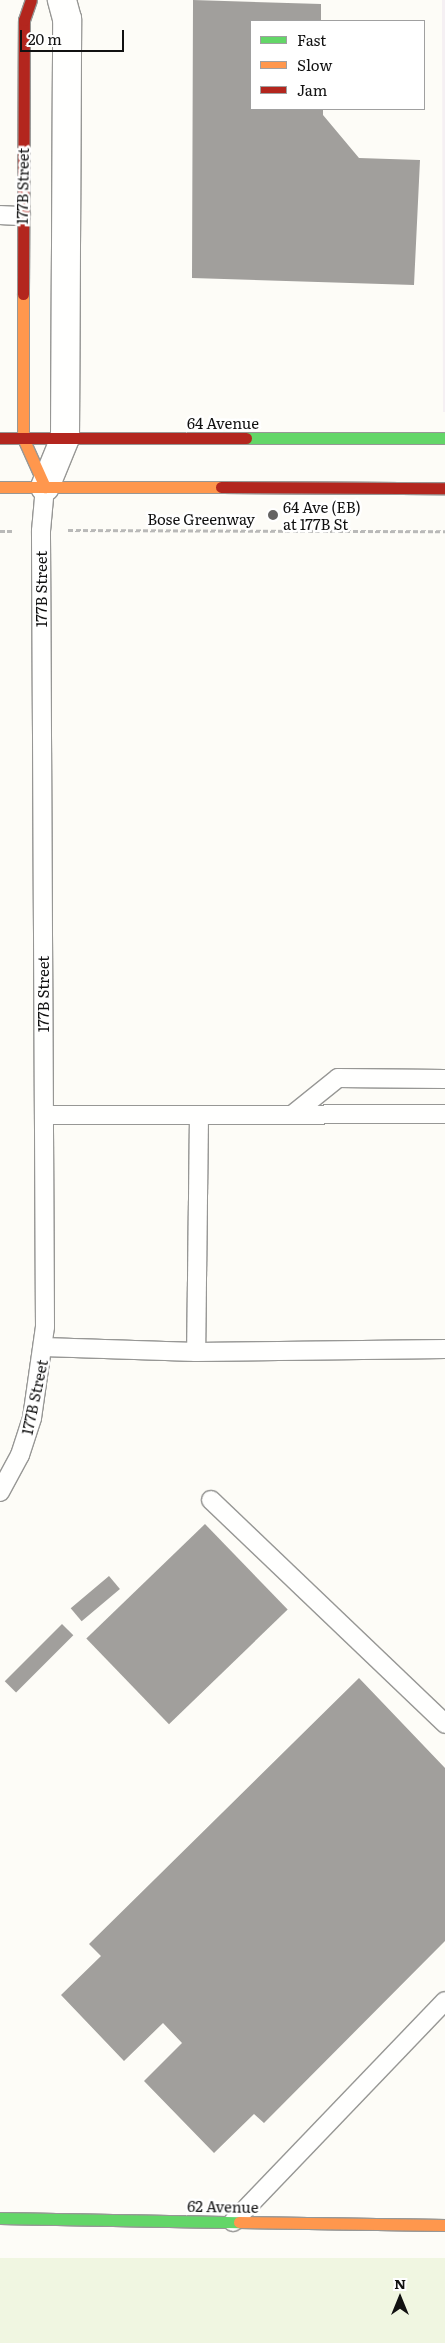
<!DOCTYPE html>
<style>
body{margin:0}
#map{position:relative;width:445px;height:2343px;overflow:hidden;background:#fdfcf7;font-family:Literata,serif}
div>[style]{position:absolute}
.industrial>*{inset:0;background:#f5f0f3}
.pitch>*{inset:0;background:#f0f6e1;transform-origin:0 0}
.building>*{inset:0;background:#a19f9c;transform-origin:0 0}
.path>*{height:3px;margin-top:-1.5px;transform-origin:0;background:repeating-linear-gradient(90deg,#b9b9b8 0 5px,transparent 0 7.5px)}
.roads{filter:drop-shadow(1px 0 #979795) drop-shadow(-1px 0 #979795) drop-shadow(0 1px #979795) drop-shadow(0 -1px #979795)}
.lane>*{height:18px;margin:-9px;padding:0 9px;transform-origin:9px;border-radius:9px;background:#fffffe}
.street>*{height:28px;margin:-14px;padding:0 14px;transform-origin:14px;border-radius:14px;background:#fffffe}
.fast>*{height:11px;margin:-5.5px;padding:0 5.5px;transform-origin:5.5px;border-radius:5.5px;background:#63d668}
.slow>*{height:11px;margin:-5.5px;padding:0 5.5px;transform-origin:5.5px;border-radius:5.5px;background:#ff974d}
.jam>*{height:11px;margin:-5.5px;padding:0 5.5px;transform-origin:5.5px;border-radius:5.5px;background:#b3261e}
.dots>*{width:14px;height:14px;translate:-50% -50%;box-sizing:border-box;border:2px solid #fff;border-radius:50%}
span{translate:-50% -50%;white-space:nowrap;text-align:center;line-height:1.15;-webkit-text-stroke:5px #fff;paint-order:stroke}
.street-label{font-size:15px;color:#111}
.poi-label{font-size:15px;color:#111}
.left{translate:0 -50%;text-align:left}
.legend{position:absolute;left:250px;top:20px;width:175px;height:90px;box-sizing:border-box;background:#fff;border:1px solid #a0a0a0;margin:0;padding:6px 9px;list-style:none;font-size:15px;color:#111}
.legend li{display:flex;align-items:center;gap:10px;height:25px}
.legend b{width:25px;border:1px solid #a0a0a0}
.north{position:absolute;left:375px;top:2273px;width:50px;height:50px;-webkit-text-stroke:4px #fff;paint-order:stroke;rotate:0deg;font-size:14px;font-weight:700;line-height:20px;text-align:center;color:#111}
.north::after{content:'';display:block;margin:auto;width:18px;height:22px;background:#111;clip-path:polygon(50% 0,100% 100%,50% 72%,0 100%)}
.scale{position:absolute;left:20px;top:30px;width:104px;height:22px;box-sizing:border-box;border:2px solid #111;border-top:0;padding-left:6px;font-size:15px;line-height:18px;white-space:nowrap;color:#111;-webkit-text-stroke:4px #fff;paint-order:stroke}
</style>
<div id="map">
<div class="industrial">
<i style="clip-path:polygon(442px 0,445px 0,445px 412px,443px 412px)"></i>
</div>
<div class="pitch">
<i style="left:445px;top:2258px;width:85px;height:445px;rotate:90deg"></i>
</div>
<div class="building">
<i style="clip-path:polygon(193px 0,321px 4px,321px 21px,251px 21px,251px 109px,323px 109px,323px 115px,359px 158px,420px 160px,414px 285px,192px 278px)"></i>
<i style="left:205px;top:1524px;width:119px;height:165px;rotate:46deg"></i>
<i style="left:109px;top:1576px;width:17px;height:50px;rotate:50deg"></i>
<i style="left:62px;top:1624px;width:16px;height:81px;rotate:45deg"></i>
<i style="clip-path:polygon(359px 1678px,445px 1768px,445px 1941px,264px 2123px,254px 2114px,214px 2153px,144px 2081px,182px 2043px,163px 2023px,124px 2061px,61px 1995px,101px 1956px,89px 1944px)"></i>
</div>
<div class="path">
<i style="left:68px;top:530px;width:377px;rotate:0.2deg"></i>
<i style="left:0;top:531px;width:14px"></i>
</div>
<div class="roads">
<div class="lane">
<i style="left:0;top:215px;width:21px;rotate:3deg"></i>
<i style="left:44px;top:1115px;width:401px;rotate:-0.1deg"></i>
<i style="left:292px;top:1115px;width:59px;rotate:-38.8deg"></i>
<i style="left:338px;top:1078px;width:107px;rotate:0.5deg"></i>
<i style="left:199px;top:1116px;width:236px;rotate:90.7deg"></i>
<i style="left:196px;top:1352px;width:249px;rotate:-0.7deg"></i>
<i style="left:43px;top:1347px;width:153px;rotate:1.9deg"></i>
<i style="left:0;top:1492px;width:42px;rotate:-61.6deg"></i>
<i style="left:20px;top:1455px;width:39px;rotate:-72deg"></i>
<i style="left:32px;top:1418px;width:92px;rotate:-81.9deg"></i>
<i style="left:45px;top:1327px;width:796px;rotate:-90.29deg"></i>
<i style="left:41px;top:531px;width:44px;rotate:-84.8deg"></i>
<i style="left:211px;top:1500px;width:324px;rotate:43.7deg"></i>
<i style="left:233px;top:2222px;width:306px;rotate:-46.2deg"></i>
</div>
<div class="street">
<i style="left:45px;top:487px;width:53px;rotate:-67.8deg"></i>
<i style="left:65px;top:438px;width:419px;rotate:-89.7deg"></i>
<i style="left:67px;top:19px;width:20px;rotate:-105deg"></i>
</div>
<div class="fast">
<i style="left:246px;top:438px;width:199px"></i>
<i style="left:0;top:2218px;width:239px;rotate:1deg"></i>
</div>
<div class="slow">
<i style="left:23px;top:294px;width:144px;rotate:90deg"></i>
<i style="left:23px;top:438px;width:54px;rotate:65.8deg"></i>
<i style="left:0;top:487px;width:221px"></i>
<i style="left:239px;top:2222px;width:206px;rotate:0.8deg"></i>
</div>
<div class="jam">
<i style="left:23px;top:294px;width:274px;rotate:-89.8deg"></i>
<i style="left:24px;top:20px;width:21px;rotate:-71deg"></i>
<i style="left:0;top:438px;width:246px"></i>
<i style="left:221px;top:487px;width:224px;rotate:0.3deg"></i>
</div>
</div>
<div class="dots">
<i style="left:273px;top:515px;background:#646362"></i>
</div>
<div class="street-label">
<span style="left:22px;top:186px;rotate:-89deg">177B Street</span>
<span style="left:223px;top:423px">64 Avenue</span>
<span style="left:201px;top:519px">Bose Greenway</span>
<span style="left:41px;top:589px;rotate:-90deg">177B Street</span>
<span style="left:43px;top:994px;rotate:-90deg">177B Street</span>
<span style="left:34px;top:1397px;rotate:-78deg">177B Street</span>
<span style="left:223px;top:2206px;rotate:1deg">62 Avenue</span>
</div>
<div class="poi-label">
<span class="left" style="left:283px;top:515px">64 Ave (EB)<br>at 177B St</span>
</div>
<ul class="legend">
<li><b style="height:6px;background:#63d668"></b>Fast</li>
<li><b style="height:6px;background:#ff974d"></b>Slow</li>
<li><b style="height:6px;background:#b3261e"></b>Jam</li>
</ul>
<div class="north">N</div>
<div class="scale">20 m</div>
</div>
